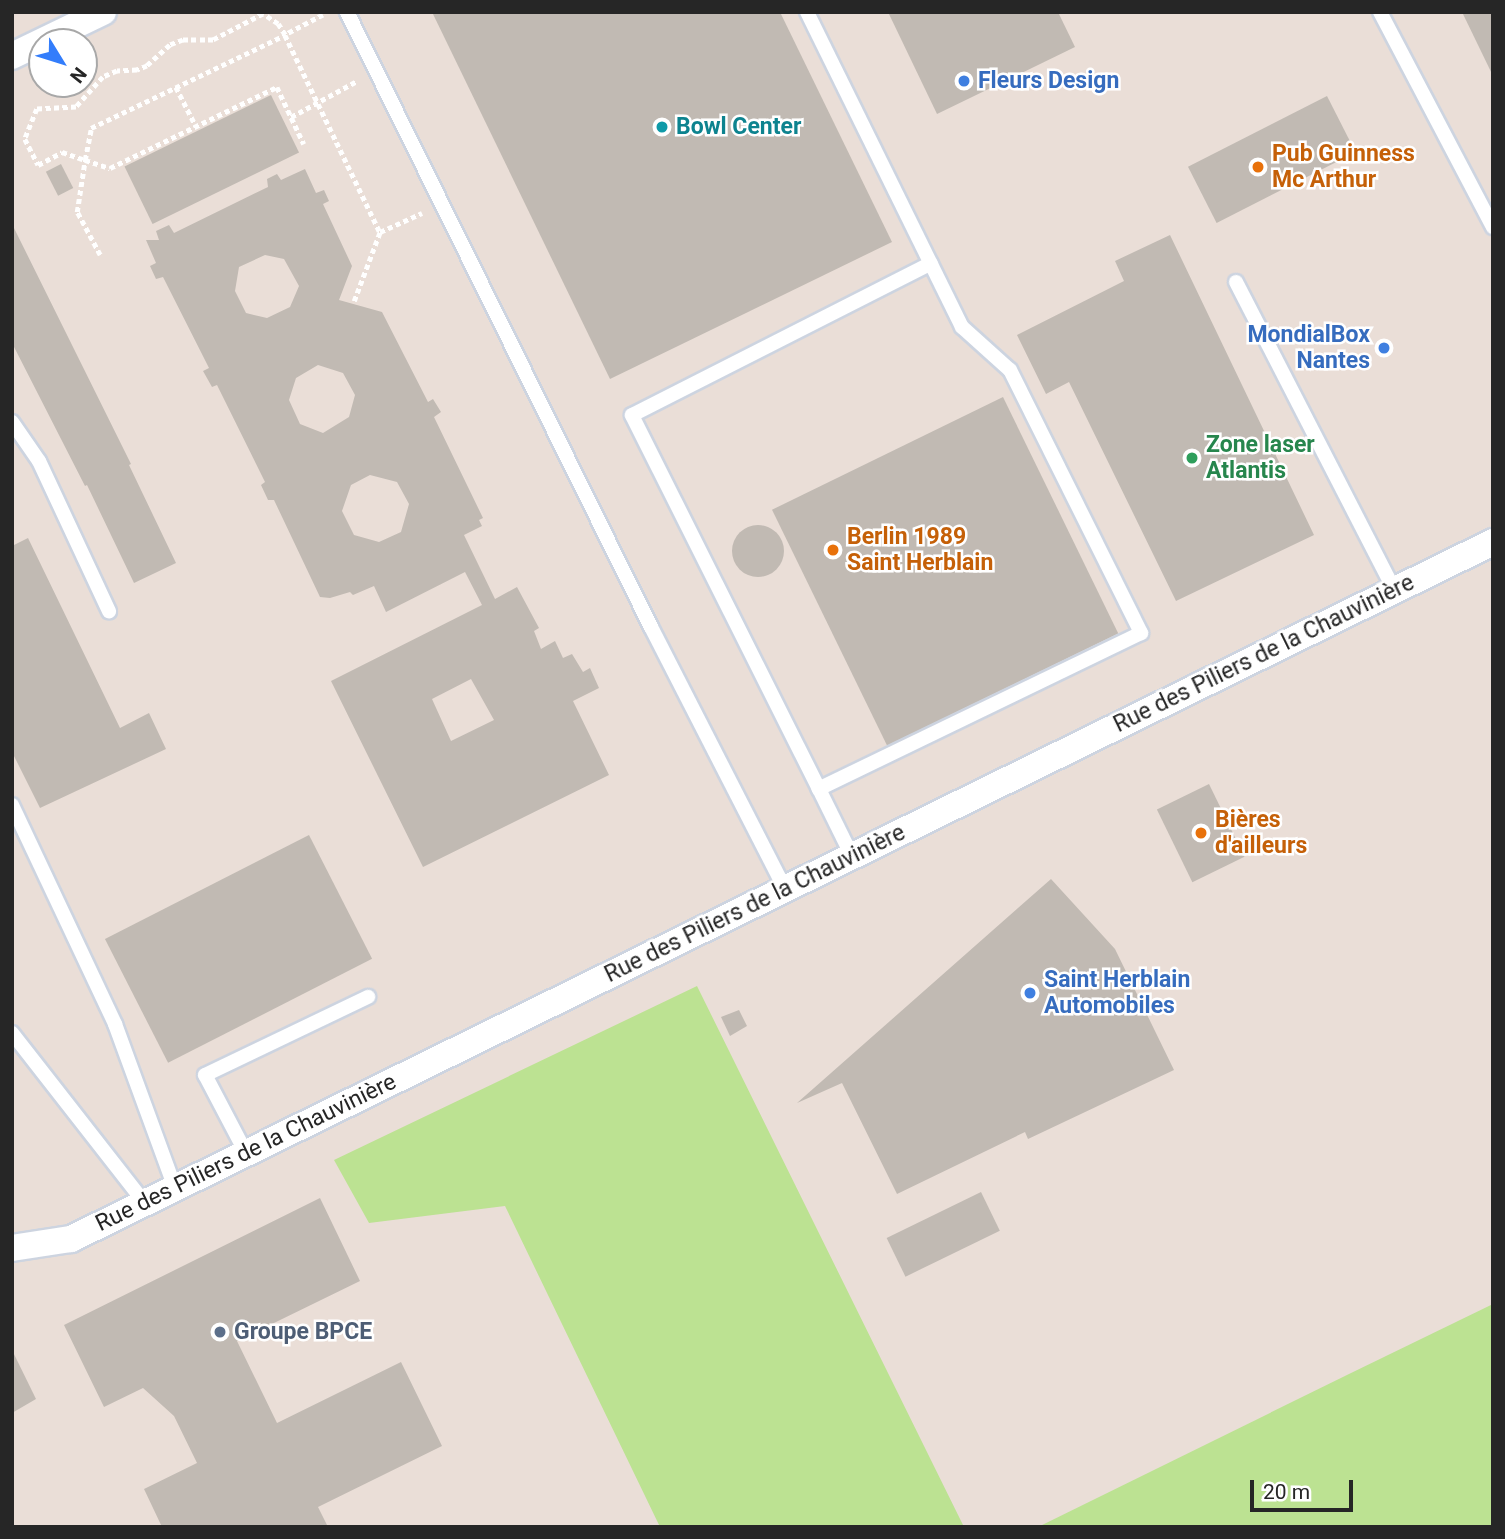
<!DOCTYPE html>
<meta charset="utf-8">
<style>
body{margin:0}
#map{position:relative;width:1505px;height:1539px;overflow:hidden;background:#eaded7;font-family:Roboto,sans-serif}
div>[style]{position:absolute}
.green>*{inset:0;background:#bce292}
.building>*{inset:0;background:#c1bab3;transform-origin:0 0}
.round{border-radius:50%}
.path>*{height:4.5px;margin-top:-2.25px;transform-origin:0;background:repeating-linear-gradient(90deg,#fff 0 5px,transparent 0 8.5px)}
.roads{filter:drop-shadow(2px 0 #cdd4e0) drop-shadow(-2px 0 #cdd4e0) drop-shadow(0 2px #cdd4e0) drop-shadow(0 -2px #cdd4e0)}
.service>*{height:14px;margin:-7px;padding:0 7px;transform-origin:7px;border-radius:7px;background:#fff}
.minor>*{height:26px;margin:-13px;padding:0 13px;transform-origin:13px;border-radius:13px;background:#fff}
.dots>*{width:19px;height:19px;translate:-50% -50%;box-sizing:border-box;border:4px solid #fff;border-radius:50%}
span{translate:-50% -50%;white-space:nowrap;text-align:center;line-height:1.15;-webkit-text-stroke:5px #fff;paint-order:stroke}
.shop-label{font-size:23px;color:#366cbe;font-weight:700}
.left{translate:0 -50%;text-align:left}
.right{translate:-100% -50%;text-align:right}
.culture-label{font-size:23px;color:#0d838f;font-weight:700}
.food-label{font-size:23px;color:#c56008;font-weight:700}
.leisure-label{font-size:23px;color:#27864d;font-weight:700}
.street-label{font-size:23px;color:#262626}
.service-label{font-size:23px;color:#4e5e75;font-weight:700}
.frame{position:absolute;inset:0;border:14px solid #262626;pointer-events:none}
.north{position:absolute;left:28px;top:28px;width:70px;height:70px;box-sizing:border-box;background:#fff;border:2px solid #a8a8a8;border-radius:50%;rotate:128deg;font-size:19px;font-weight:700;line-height:28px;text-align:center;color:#262626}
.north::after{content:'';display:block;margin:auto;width:24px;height:32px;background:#337dfb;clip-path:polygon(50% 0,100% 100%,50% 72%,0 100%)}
.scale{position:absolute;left:1250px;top:1480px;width:103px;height:32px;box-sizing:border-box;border:4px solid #262626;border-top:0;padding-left:9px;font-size:21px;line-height:24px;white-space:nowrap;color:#262626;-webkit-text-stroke:5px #fff;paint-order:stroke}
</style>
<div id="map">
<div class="green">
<i style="clip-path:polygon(697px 986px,964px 1527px,660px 1527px,505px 1206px,369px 1223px,334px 1160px)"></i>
<i style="clip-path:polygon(1493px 1304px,1493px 1527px,1038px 1527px,1349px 1374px)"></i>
</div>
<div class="building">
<i style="clip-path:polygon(432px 12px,780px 12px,892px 242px,610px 379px)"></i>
<i style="clip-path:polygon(888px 12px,1058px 12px,1075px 47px,937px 114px)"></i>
<i style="clip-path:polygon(1462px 12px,1493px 12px,1493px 76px)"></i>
<i style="left:271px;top:95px;width:64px;height:163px;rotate:64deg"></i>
<i style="left:1327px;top:96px;width:63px;height:156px;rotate:63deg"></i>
<i style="left:61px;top:164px;width:27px;height:17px;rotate:63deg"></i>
<i style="clip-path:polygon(evenodd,305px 169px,316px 193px,324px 190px,329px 201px,323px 204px,352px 266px,339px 300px,382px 312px,428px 402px,433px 399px,441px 412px,434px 417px,483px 518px,479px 520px,482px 526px,464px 535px,495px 599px,517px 587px,539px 628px,534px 631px,541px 649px,555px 641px,563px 658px,572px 654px,583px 672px,590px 668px,599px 688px,573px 701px,609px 775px,423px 867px,331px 681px,482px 605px,465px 572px,386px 612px,374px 586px,353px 595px,350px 592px,330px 598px,320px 597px,274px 500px,268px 500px,261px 485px,265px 482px,217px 385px,212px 387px,203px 371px,209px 368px,163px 277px,156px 279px,150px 266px,156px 263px,146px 240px,159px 240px,156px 231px,169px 225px,174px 233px,268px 187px,267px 179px,277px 174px,281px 180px,305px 169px,265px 255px,284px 259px,299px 286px,290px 307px,267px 318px,246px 313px,235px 291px,239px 267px,265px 255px,305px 169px,318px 365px,343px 373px,355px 395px,349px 417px,323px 433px,300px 424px,289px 400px,296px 378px,318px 365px,305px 169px,370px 475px,397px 482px,409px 504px,401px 532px,379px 542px,354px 535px,342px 511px,351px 485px,370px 475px,305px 169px,471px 679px,494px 720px,451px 741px,432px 699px,471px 679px)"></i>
<i style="clip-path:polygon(12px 224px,131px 464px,129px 465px,176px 563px,134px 583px,87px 485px,85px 486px,12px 343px)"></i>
<i style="clip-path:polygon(1170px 235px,1314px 535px,1176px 601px,1069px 382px,1046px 394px,1017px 335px,1124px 281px,1115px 261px)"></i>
<i style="left:1003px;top:397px;width:263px;height:257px;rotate:64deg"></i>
<i class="round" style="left:732px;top:525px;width:52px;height:52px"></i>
<i style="clip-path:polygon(28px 538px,120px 728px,149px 713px,166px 749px,40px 808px,12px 752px,12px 546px)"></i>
<i style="left:1209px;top:784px;width:81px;height:58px;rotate:64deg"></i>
<i style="left:309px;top:835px;width:139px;height:229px;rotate:63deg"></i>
<i style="clip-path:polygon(1051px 879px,1115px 949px,1174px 1070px,1028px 1139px,1025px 1132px,897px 1194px,842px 1083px,797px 1103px)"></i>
<i style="clip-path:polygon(739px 1010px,747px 1026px,730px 1036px,721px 1017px)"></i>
<i style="left:981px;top:1192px;width:43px;height:105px;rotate:64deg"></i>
<i style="clip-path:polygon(320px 1198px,360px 1281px,237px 1341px,277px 1423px,401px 1362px,442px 1446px,318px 1507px,328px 1527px,162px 1527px,144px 1489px,197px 1463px,174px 1416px,143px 1388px,104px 1407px,64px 1325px)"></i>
<i style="clip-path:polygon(12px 1350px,36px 1399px,12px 1413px)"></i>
</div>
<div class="path">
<i style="left:323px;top:15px;width:43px;rotate:152.2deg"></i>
<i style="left:285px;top:35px;width:219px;rotate:64.3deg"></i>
<i style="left:176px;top:87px;width:44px;rotate:62.9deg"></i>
<i style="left:291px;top:117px;width:75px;rotate:-28.6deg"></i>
<i style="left:100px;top:255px;width:49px;rotate:-118.1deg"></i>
<i style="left:77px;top:212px;width:53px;rotate:-81.3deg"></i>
<i style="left:85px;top:160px;width:33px;rotate:-79deg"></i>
<i style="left:91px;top:128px;width:215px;rotate:-25.6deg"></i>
<i style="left:285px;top:35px;width:13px;rotate:-122deg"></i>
<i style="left:278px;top:24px;width:18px;rotate:-146deg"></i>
<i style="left:263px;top:14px;width:56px;rotate:152.5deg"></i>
<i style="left:213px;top:40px;width:30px;rotate:180deg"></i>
<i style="left:183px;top:40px;width:14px;rotate:159deg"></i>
<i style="left:170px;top:45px;width:31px;rotate:138deg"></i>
<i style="left:147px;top:66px;width:11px;rotate:158deg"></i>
<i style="left:137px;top:70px;width:20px;rotate:177deg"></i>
<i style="left:117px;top:71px;width:15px;rotate:157deg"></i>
<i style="left:103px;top:77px;width:40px;rotate:132deg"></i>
<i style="left:76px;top:107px;width:39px;rotate:177deg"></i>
<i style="left:37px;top:109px;width:32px;rotate:112deg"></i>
<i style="left:25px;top:139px;width:29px;rotate:63deg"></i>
<i style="left:38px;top:165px;width:27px;rotate:-28deg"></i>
<i style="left:62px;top:152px;width:24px;rotate:19deg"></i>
<i style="left:85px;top:160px;width:26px;rotate:18deg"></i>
<i style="left:110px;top:168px;width:186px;rotate:-25.9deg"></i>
<i style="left:277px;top:87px;width:63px;rotate:64.7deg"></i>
<i style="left:354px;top:301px;width:74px;rotate:-69.4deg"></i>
<i style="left:380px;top:232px;width:46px;rotate:-24.3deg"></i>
</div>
<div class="roads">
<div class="service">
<i style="left:347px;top:12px;width:686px;rotate:63.7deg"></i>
<i style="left:651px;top:627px;width:294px;rotate:62.9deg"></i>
<i style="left:807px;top:12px;width:351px;rotate:63.8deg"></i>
<i style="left:962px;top:327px;width:64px;rotate:41.9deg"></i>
<i style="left:1010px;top:370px;width:294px;rotate:63.5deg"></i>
<i style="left:1141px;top:633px;width:358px;rotate:154.2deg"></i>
<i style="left:819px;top:789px;width:75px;rotate:63.8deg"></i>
<i style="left:1380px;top:12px;width:243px;rotate:62.3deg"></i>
<i style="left:1236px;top:282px;width:346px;rotate:62.8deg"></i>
<i style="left:12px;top:422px;width:47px;rotate:55.3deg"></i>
<i style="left:39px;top:461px;width:166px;rotate:65deg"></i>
<i style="left:819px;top:789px;width:418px;rotate:-116.6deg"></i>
<i style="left:632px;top:415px;width:335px;rotate:-26.9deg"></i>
<i style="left:12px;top:805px;width:242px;rotate:64.8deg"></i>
<i style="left:115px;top:1024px;width:175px;rotate:69.9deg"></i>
<i style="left:12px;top:1033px;width:216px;rotate:52deg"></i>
<i style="left:246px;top:1153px;width:88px;rotate:-117.7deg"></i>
<i style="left:205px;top:1075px;width:181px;rotate:-25.6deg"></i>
</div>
<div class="minor">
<i style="left:12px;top:56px;width:101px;rotate:-25.8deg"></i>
<i style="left:12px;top:1248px;width:60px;rotate:-8.7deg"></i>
<i style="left:71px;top:1239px;width:1584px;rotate:-26.11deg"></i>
</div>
</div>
<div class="dots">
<i style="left:964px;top:81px;background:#3f7fe0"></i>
<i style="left:662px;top:127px;background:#0f9aa8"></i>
<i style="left:1258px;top:167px;background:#e8710a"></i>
<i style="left:1384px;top:348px;background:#3f7fe0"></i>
<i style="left:1192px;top:458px;background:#2e9e5b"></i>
<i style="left:833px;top:550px;background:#e8710a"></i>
<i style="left:1201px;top:833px;background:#e8710a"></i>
<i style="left:1030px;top:993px;background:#3f7fe0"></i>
<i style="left:220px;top:1332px;background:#5c6f8a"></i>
</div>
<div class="shop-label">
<span class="left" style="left:978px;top:81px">Fleurs Design</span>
<span class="right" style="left:1370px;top:348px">MondialBox<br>Nantes</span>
<span class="left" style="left:1044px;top:993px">Saint Herblain<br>Automobiles</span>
</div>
<div class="culture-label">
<span class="left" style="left:676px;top:127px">Bowl Center</span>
</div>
<div class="food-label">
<span class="left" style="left:1272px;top:167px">Pub Guinness<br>Mc Arthur</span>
<span class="left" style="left:847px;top:550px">Berlin 1989<br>Saint Herblain</span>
<span class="left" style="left:1215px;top:833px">Bières<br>d'ailleurs</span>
</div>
<div class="leisure-label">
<span class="left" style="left:1206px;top:458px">Zone laser<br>Atlantis</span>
</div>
<div class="street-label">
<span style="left:1264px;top:654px;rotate:-26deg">Rue des Piliers de la Chauvinière</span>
<span style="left:755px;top:904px;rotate:-26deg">Rue des Piliers de la Chauvinière</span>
<span style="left:246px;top:1153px;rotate:-26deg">Rue des Piliers de la Chauvinière</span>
</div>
<div class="service-label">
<span class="left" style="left:234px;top:1332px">Groupe BPCE</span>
</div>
<div class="frame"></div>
<div class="north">N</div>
<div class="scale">20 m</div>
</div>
